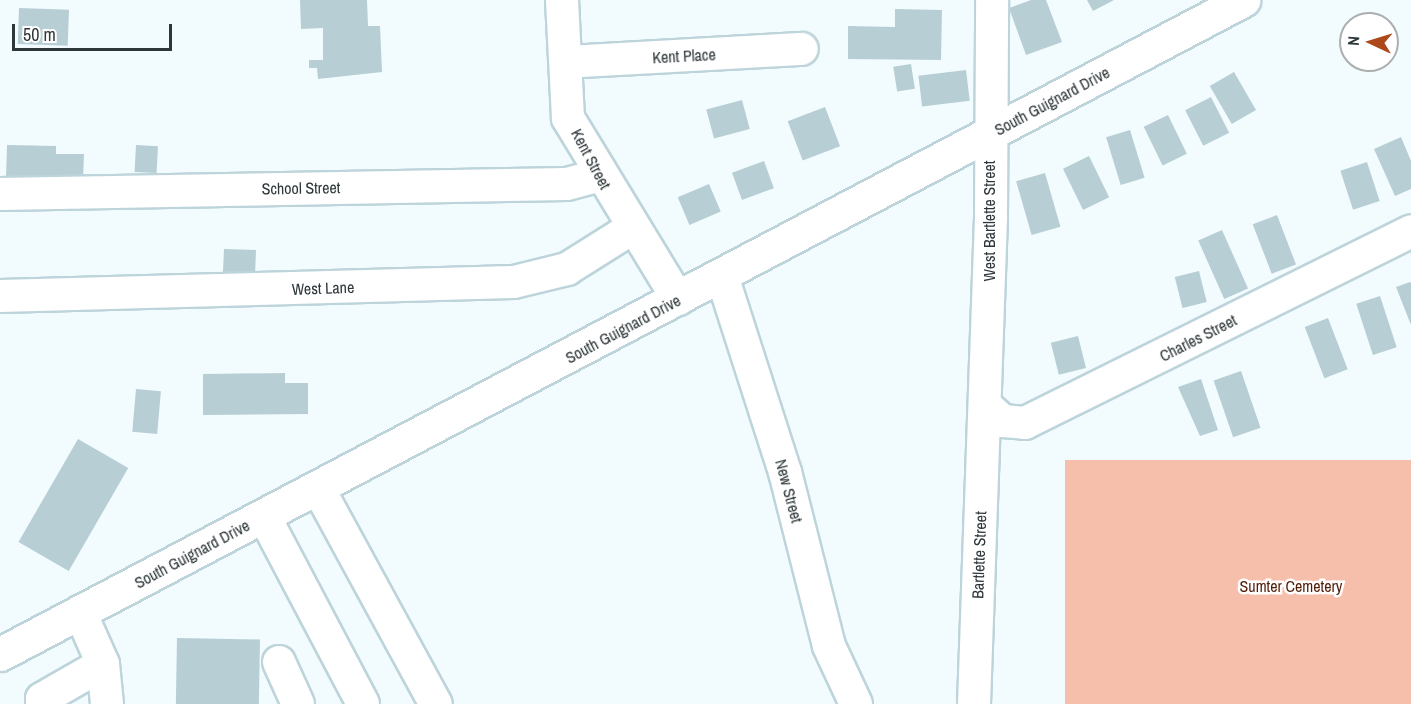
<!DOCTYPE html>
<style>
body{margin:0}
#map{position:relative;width:1411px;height:704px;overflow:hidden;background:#f2fcff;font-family:"Archivo Narrow",sans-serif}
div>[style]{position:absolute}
.green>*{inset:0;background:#f6bfab;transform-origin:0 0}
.building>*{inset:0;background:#b7ced5;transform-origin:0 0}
.roads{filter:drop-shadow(2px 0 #bdd4db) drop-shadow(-2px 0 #bdd4db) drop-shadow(0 2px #bdd4db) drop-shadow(0 -2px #bdd4db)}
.minor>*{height:32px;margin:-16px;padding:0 16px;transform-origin:16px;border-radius:16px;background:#fff}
.highway>*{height:33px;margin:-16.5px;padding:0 16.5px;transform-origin:16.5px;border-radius:16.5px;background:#fff}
span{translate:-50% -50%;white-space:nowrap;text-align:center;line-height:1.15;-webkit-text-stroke:5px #fff;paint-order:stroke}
.street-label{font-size:16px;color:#2d3639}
.park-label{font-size:16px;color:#501d07}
.north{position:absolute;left:1339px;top:12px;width:60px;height:60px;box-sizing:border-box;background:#fff;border:2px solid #abafb0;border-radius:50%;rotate:274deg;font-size:16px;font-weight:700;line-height:24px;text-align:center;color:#2d3639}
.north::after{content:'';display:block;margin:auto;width:21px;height:27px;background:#ad481a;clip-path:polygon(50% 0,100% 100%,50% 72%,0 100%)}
.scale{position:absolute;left:12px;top:24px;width:160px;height:27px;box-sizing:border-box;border:3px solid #2d3639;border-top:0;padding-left:8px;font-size:18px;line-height:21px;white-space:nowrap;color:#2d3639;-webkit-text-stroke:4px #fff;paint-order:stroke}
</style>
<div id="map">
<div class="green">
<i style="left:1411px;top:460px;width:244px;height:346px;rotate:90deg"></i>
</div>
<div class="building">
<i style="clip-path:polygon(300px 0,367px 0,368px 26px,380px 26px,382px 72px,318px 79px,317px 68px,309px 68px,309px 60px,323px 60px,323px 28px,301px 29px)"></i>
<i style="clip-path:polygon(1031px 0,1046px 0,1062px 42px,1026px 55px,1009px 8px)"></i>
<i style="clip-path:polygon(1087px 0,1114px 0,1093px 11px)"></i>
<i style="left:19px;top:8px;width:50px;height:36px;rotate:2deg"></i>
<i style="clip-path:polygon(895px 9px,942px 10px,941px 60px,848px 59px,848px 26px,895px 27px)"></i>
<i style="left:911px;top:64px;width:25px;height:18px;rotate:81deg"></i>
<i style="left:966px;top:70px;width:31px;height:48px;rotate:83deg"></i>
<i style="left:1234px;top:72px;width:44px;height:28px;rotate:60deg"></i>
<i style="left:1211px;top:97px;width:40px;height:29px;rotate:63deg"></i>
<i style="left:742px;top:100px;width:30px;height:37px;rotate:75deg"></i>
<i style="left:825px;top:107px;width:42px;height:40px;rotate:69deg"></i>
<i style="left:1168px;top:115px;width:43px;height:27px;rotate:64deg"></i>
<i style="left:1130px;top:130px;width:50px;height:25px;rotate:73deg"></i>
<i style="clip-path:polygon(1401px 137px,1411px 161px,1411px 189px,1395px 196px,1374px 149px)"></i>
<i style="clip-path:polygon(7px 145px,56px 146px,56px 154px,84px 154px,83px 181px,6px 179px)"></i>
<i style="left:136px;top:145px;width:22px;height:27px;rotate:3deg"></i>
<i style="left:1089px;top:156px;width:46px;height:29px;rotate:64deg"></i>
<i style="left:764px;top:161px;width:29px;height:34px;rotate:70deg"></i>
<i style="left:1367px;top:162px;width:41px;height:28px;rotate:72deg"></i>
<i style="left:1045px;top:173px;width:56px;height:30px;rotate:74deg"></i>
<i style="left:709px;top:184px;width:30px;height:34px;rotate:67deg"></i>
<i style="left:1277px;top:215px;width:53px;height:26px;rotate:69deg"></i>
<i style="left:1222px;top:230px;width:64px;height:26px;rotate:66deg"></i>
<i style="clip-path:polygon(224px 249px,256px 250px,255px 277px,222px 294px)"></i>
<i style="left:1199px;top:271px;width:32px;height:25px;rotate:76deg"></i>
<i style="clip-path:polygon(1410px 282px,1411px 283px,1411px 325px,1396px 287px)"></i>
<i style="left:1380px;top:296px;width:54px;height:25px;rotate:72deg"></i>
<i style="left:1328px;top:318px;width:55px;height:25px;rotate:69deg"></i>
<i style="left:1078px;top:336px;width:33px;height:28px;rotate:76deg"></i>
<i style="left:1241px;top:371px;width:60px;height:29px;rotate:71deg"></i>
<i style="clip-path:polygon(285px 373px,285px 383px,308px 383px,308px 414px,203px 415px,203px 374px)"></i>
<i style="clip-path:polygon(1201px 379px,1218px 430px,1200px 436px,1178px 387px)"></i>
<i style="left:136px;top:389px;width:25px;height:43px;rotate:5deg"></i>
<i style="left:78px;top:439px;width:58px;height:119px;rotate:30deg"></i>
<i style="left:177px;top:638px;width:83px;height:66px;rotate:1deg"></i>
</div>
<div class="roads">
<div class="minor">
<i style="left:562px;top:0;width:118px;rotate:87.1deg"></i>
<i style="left:568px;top:118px;width:212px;rotate:58.7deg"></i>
<i style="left:566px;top:62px;width:236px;rotate:-3.2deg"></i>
<i style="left:0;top:194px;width:567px;rotate:-1.01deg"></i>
<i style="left:567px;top:184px;width:34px;rotate:-15deg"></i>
<i style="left:722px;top:276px;width:206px;rotate:72.2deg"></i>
<i style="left:785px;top:472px;width:179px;rotate:75.8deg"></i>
<i style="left:829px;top:646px;width:64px;rotate:65deg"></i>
<i style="left:0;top:296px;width:514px;rotate:-1.56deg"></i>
<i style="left:514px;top:282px;width:55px;rotate:-13.8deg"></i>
<i style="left:567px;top:269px;width:77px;rotate:-32.2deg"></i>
<i style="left:985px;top:405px;width:24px;rotate:42deg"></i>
<i style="left:1003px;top:421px;width:22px;rotate:5deg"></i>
<i style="left:1025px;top:423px;width:431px;rotate:-26.4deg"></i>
<i style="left:318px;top:488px;width:246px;rotate:61.4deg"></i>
<i style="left:264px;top:516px;width:212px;rotate:62.2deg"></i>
<i style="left:279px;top:662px;width:46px;rotate:65.7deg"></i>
<i style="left:103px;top:664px;width:40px;rotate:84.3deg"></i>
<i style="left:42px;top:704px;width:5px;rotate:-90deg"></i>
<i style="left:42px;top:699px;width:70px;rotate:-29.8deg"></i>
<i style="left:103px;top:664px;width:57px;rotate:-113.9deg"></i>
<i style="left:974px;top:704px;width:487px;rotate:-88deg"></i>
<i style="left:991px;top:217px;width:217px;rotate:-89.7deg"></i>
</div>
<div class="highway">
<i style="left:0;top:654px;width:1405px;rotate:-27.75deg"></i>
</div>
</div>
<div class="street-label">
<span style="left:684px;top:56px;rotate:-3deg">Kent Place</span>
<span style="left:1052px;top:101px;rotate:-28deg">South Guignard Drive</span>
<span style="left:591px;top:159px;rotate:62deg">Kent Street</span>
<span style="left:301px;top:188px;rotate:-1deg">School Street</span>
<span style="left:989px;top:221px;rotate:-90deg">West Bartlette Street</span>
<span style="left:323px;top:288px;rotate:-2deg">West Lane</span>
<span style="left:623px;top:329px;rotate:-28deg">South Guignard Drive</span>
<span style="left:1198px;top:338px;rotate:-27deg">Charles Street</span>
<span style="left:789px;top:491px;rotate:75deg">New Street</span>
<span style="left:192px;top:554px;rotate:-28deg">South Guignard Drive</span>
<span style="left:979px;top:555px;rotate:-88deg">Bartlette Street</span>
</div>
<div class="park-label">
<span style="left:1291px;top:586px">Sumter Cemetery</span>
</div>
<div class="north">N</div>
<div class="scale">50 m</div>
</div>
